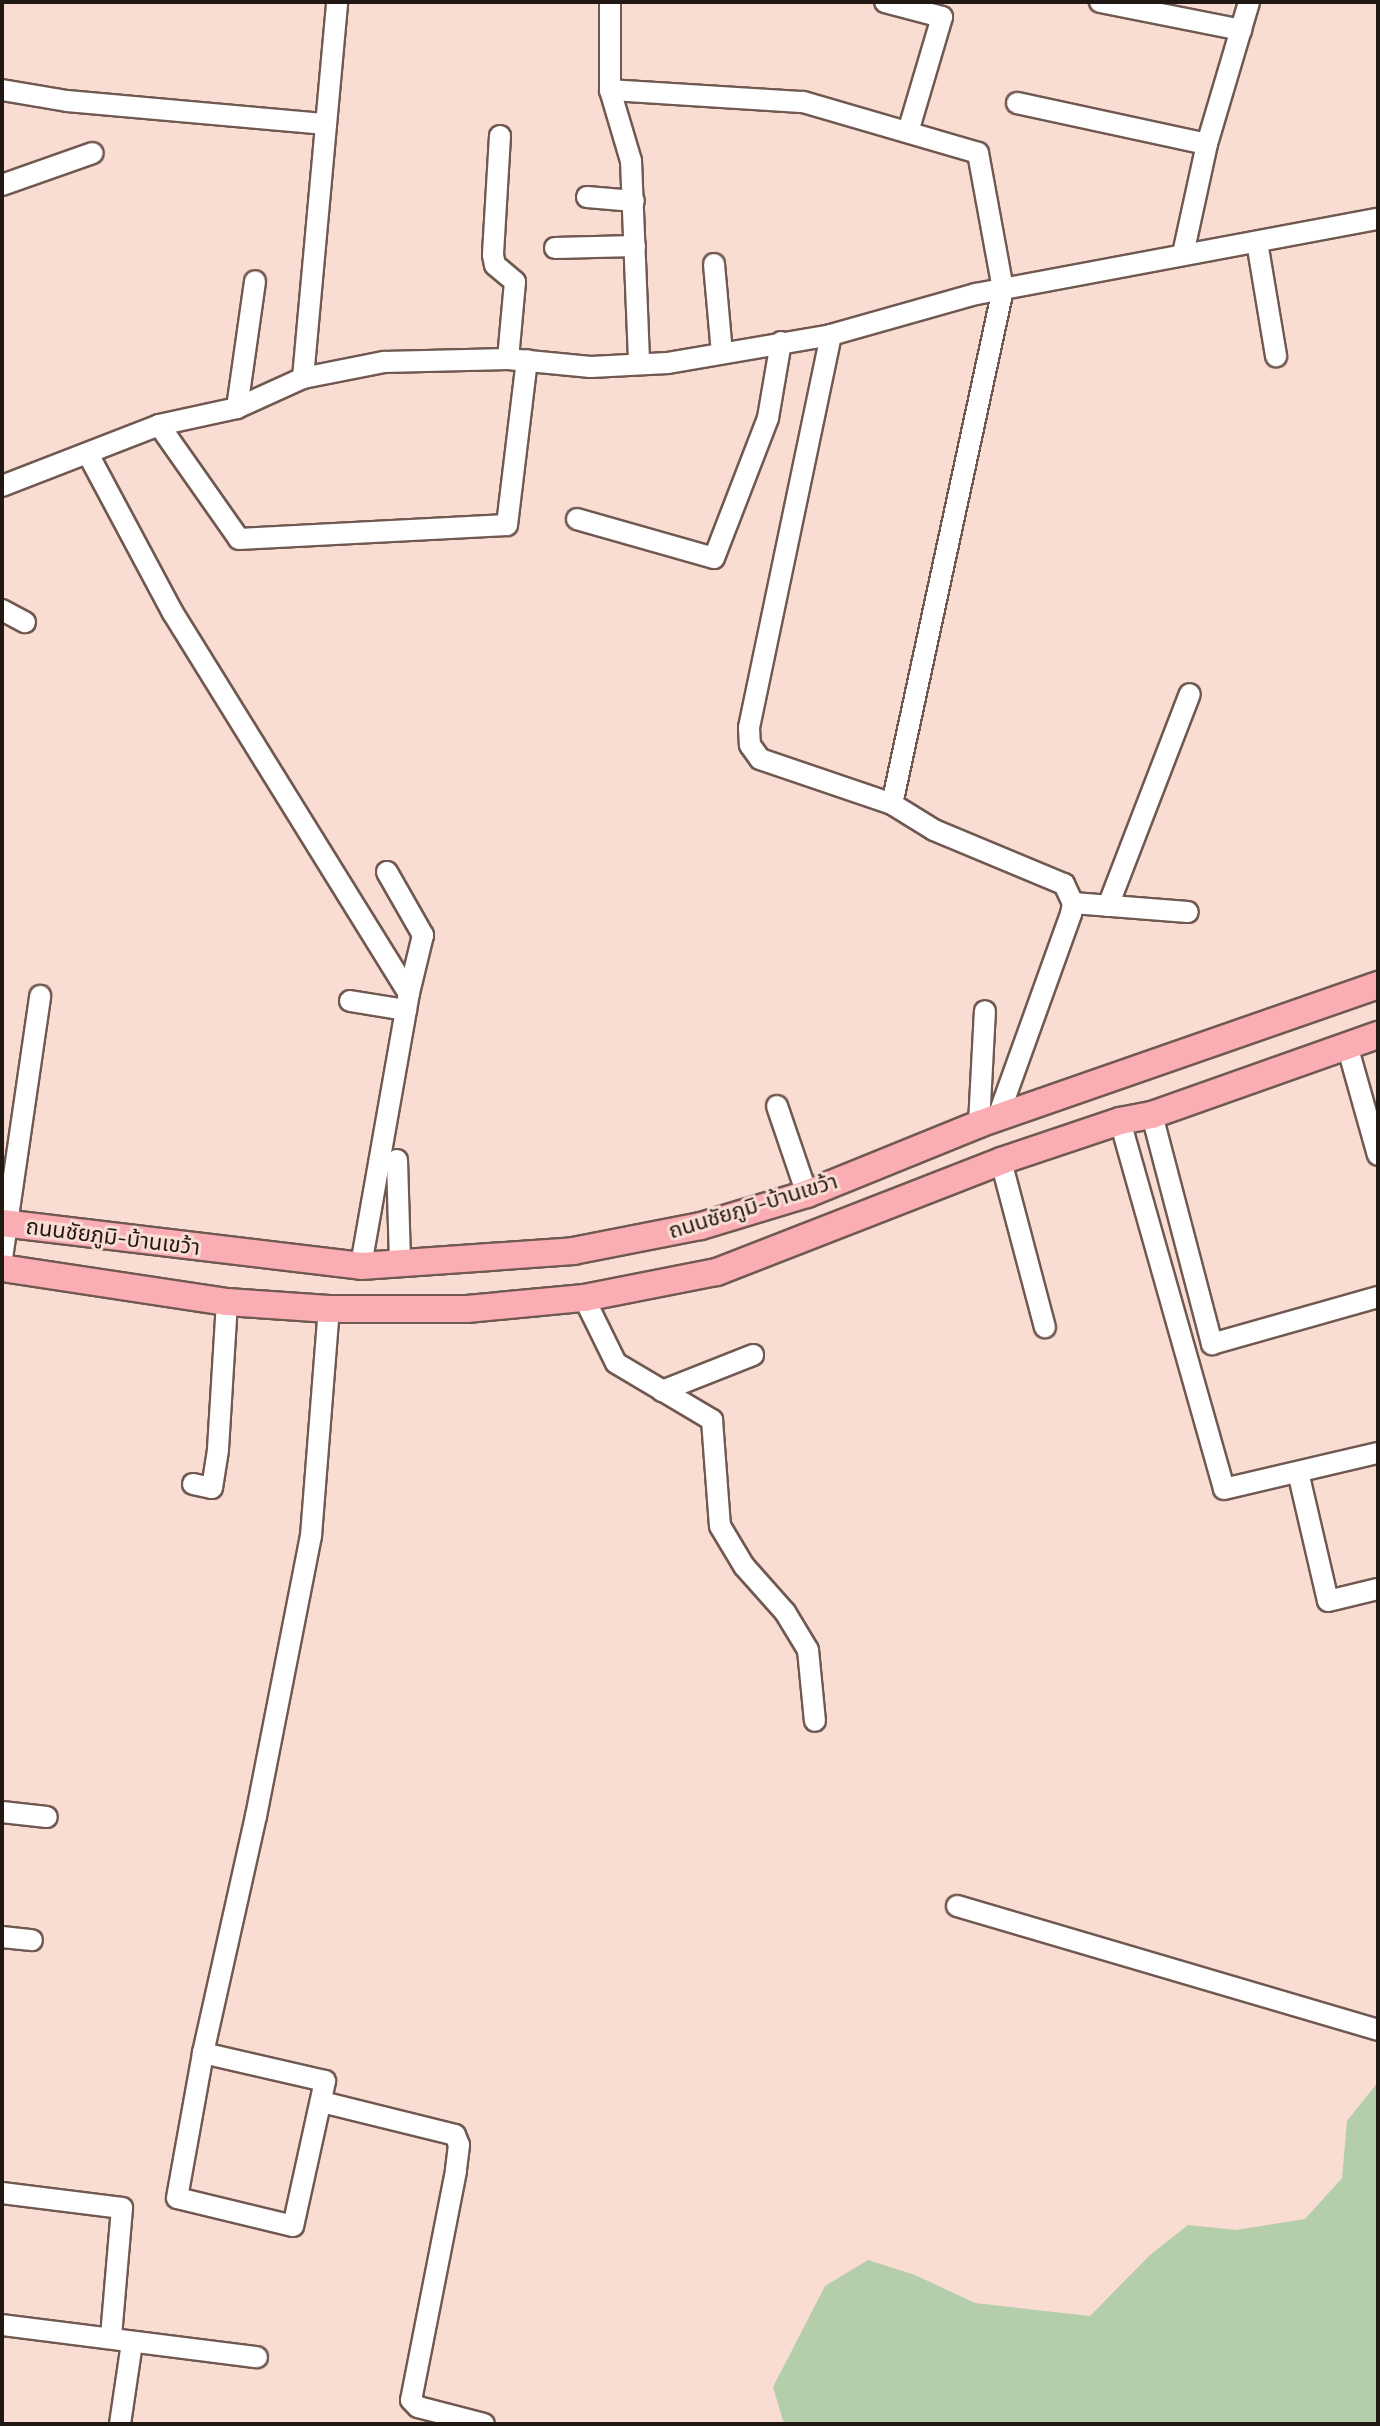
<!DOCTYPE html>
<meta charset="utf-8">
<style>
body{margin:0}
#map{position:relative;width:1380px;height:2426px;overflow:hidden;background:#f9ddd3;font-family:"Titillium Web","Noto Sans Thai",sans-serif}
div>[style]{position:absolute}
.green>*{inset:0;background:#b4ceac}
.roads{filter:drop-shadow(2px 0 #705951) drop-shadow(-2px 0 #705951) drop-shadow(0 2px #705951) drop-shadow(0 -2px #705951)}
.minor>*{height:20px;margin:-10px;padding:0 10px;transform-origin:10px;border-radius:10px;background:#fff}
.major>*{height:26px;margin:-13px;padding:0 13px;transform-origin:13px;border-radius:13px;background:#faaeb3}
span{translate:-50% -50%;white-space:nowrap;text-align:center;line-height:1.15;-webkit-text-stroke:6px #f9ddd3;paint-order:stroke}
.street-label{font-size:22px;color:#211814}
.frame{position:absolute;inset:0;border:4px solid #211814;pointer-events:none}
</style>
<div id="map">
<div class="green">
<i style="clip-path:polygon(1378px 2082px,1378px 2424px,784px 2424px,773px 2387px,825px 2286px,868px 2260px,915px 2275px,975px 2303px,1090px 2316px,1150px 2255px,1188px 2225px,1236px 2230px,1305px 2219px,1342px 2178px,1347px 2121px)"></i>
</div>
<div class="roads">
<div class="minor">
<i style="left:610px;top:2px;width:88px;rotate:90deg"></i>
<i style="left:610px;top:90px;width:74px;rotate:73.5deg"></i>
<i style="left:631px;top:161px;width:202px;rotate:87.7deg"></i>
<i style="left:885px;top:2px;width:59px;rotate:14.7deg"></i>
<i style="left:942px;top:17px;width:120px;rotate:106.5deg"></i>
<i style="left:1100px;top:2px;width:144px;rotate:11.2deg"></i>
<i style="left:2px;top:90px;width:66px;rotate:9.6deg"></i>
<i style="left:67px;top:101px;width:260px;rotate:5.1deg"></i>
<i style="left:610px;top:90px;width:193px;rotate:3.6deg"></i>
<i style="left:803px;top:102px;width:182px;rotate:16.2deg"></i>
<i style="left:978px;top:153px;width:138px;rotate:79.6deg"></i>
<i style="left:1003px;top:289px;width:527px;rotate:102.16deg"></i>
<i style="left:1017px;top:103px;width:194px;rotate:12.2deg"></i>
<i style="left:500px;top:136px;width:119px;rotate:93.4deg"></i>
<i style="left:493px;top:255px;width:10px;rotate:79deg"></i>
<i style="left:495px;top:265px;width:26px;rotate:40deg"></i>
<i style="left:515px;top:282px;width:77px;rotate:95.2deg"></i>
<i style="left:2px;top:185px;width:96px;rotate:-19.4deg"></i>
<i style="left:587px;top:197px;width:47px;rotate:4.9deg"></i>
<i style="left:1257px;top:242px;width:116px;rotate:80.5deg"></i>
<i style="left:555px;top:248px;width:80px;rotate:-1.4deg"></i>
<i style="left:1183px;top:254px;width:113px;rotate:-77.7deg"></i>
<i style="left:1207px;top:144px;width:148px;rotate:-73.5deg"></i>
<i style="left:714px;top:264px;width:89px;rotate:84.9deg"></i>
<i style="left:831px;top:335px;width:401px;rotate:101.8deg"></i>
<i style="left:749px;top:728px;width:17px;rotate:87deg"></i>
<i style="left:750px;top:745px;width:17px;rotate:54deg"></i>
<i style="left:760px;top:759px;width:139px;rotate:18.8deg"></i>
<i style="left:892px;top:804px;width:49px;rotate:31.8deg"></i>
<i style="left:934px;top:830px;width:141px;rotate:22.6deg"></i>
<i style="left:1064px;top:884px;width:21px;rotate:65deg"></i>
<i style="left:1073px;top:903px;width:11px;rotate:100deg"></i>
<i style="left:1071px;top:914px;width:218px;rotate:109.8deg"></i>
<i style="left:303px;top:378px;width:378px;rotate:-84.8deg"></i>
<i style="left:237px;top:408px;width:128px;rotate:-81.9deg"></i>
<i style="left:159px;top:425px;width:139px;rotate:54.9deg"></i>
<i style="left:239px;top:539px;width:268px;rotate:-3deg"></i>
<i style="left:507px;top:525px;width:166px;rotate:-83.1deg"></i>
<i style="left:88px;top:454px;width:180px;rotate:61.9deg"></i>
<i style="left:173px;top:613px;width:447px;rotate:58.2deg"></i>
<i style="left:409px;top:993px;width:277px;rotate:100deg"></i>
<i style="left:2px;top:486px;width:168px;rotate:-21.2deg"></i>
<i style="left:159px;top:425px;width:80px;rotate:-12.3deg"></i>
<i style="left:237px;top:408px;width:72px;rotate:-24.4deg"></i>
<i style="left:303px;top:378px;width:83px;rotate:-11.2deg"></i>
<i style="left:384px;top:362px;width:124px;rotate:-1.4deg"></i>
<i style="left:508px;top:359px;width:83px;rotate:5.5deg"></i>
<i style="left:591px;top:367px;width:77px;rotate:-3deg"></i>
<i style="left:668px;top:363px;width:165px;rotate:-9.7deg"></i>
<i style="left:831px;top:335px;width:151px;rotate:-15.8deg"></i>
<i style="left:976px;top:294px;width:409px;rotate:-10.6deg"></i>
<i style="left:577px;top:519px;width:142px;rotate:15.9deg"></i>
<i style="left:714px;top:558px;width:150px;rotate:-68.9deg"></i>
<i style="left:768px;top:418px;width:77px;rotate:-80.3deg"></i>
<i style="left:2px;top:610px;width:26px;rotate:28deg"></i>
<i style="left:387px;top:872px;width:73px;rotate:60.3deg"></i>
<i style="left:423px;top:935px;width:60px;rotate:103.6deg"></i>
<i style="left:1073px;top:903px;width:115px;rotate:4.5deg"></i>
<i style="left:1108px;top:906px;width:227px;rotate:-68.9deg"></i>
<i style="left:350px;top:1001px;width:57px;rotate:9.1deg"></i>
<i style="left:1347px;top:1045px;width:114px;rotate:74.3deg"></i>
<i style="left:777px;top:1106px;width:93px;rotate:71.2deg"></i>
<i style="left:1152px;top:1115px;width:237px;rotate:75.3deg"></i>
<i style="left:1212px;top:1344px;width:173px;rotate:-15.8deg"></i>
<i style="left:1120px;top:1121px;width:382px;rotate:74.2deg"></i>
<i style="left:1224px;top:1489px;width:158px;rotate:-13.2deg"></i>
<i style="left:979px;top:1124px;width:113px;rotate:-87deg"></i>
<i style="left:397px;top:1160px;width:104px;rotate:88.3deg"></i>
<i style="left:1001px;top:1161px;width:172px;rotate:75.2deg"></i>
<i style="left:2px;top:1258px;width:265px;rotate:-81.7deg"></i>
<i style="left:584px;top:1298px;width:72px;rotate:63.8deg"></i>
<i style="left:616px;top:1363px;width:112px;rotate:30.7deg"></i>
<i style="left:712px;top:1420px;width:106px;rotate:85.7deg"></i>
<i style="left:720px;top:1526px;width:47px;rotate:59deg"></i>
<i style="left:744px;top:1566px;width:62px;rotate:48.3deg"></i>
<i style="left:785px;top:1612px;width:44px;rotate:58.8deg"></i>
<i style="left:808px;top:1650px;width:71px;rotate:84.4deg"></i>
<i style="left:662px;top:1391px;width:98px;rotate:-21.6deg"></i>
<i style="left:1298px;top:1472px;width:132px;rotate:76.9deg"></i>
<i style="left:1328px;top:1601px;width:51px;rotate:-13.5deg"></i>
<i style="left:193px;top:1484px;width:19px;rotate:12deg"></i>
<i style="left:212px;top:1488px;width:39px;rotate:-81deg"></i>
<i style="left:218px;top:1449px;width:147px;rotate:-86.5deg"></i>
<i style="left:2px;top:1812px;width:45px;rotate:6.3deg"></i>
<i style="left:957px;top:1906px;width:439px;rotate:16.4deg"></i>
<i style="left:2px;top:1937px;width:30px;rotate:6deg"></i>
<i style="left:203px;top:2053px;width:125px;rotate:12.9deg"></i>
<i style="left:325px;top:2081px;width:148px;rotate:102.4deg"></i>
<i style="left:293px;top:2226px;width:119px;rotate:-166.4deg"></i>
<i style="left:177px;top:2198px;width:147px;rotate:-79.8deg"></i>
<i style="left:203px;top:2053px;width:243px;rotate:-77.4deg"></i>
<i style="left:256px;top:1816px;width:285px;rotate:-78.9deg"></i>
<i style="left:311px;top:1536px;width:228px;rotate:-85.5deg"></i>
<i style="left:322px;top:2102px;width:137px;rotate:13.9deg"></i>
<i style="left:455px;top:2135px;width:11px;rotate:68deg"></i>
<i style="left:459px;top:2145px;width:26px;rotate:97deg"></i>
<i style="left:456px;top:2171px;width:233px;rotate:101.1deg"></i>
<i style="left:411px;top:2400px;width:10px;rotate:45deg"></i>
<i style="left:418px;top:2407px;width:68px;rotate:14.4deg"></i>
<i style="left:2px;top:2193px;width:121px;rotate:7.1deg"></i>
<i style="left:122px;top:2208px;width:129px;rotate:94.9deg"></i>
<i style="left:2px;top:2325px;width:257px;rotate:7.2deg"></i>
<i style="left:120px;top:2424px;width:82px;rotate:-81.6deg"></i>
</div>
<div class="major">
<i style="left:2px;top:1223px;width:362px;rotate:6.8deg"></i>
<i style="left:361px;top:1266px;width:213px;rotate:-4deg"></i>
<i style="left:573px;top:1251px;width:130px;rotate:-11.1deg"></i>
<i style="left:701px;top:1226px;width:111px;rotate:-16.8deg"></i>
<i style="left:807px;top:1194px;width:186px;rotate:-22.1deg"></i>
<i style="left:979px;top:1124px;width:423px;rotate:-19.2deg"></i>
<i style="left:2px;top:1268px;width:228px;rotate:8.6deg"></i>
<i style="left:227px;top:1302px;width:102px;rotate:3.9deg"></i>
<i style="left:329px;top:1309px;width:138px"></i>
<i style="left:467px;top:1309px;width:118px;rotate:-5.4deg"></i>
<i style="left:584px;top:1298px;width:136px;rotate:-11.1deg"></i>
<i style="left:717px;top:1272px;width:305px;rotate:-21.3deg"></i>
<i style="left:1001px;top:1161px;width:126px;rotate:-18.6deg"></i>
<i style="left:1120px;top:1121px;width:33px;rotate:-11deg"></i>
<i style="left:1152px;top:1115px;width:240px;rotate:-19.5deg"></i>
</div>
</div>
<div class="street-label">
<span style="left:753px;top:1206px;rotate:-17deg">ถนนชัยภูมิ-บ้านเขว้า</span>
<span style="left:113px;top:1237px;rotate:7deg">ถนนชัยภูมิ-บ้านเขว้า</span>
</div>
<div class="frame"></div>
</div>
